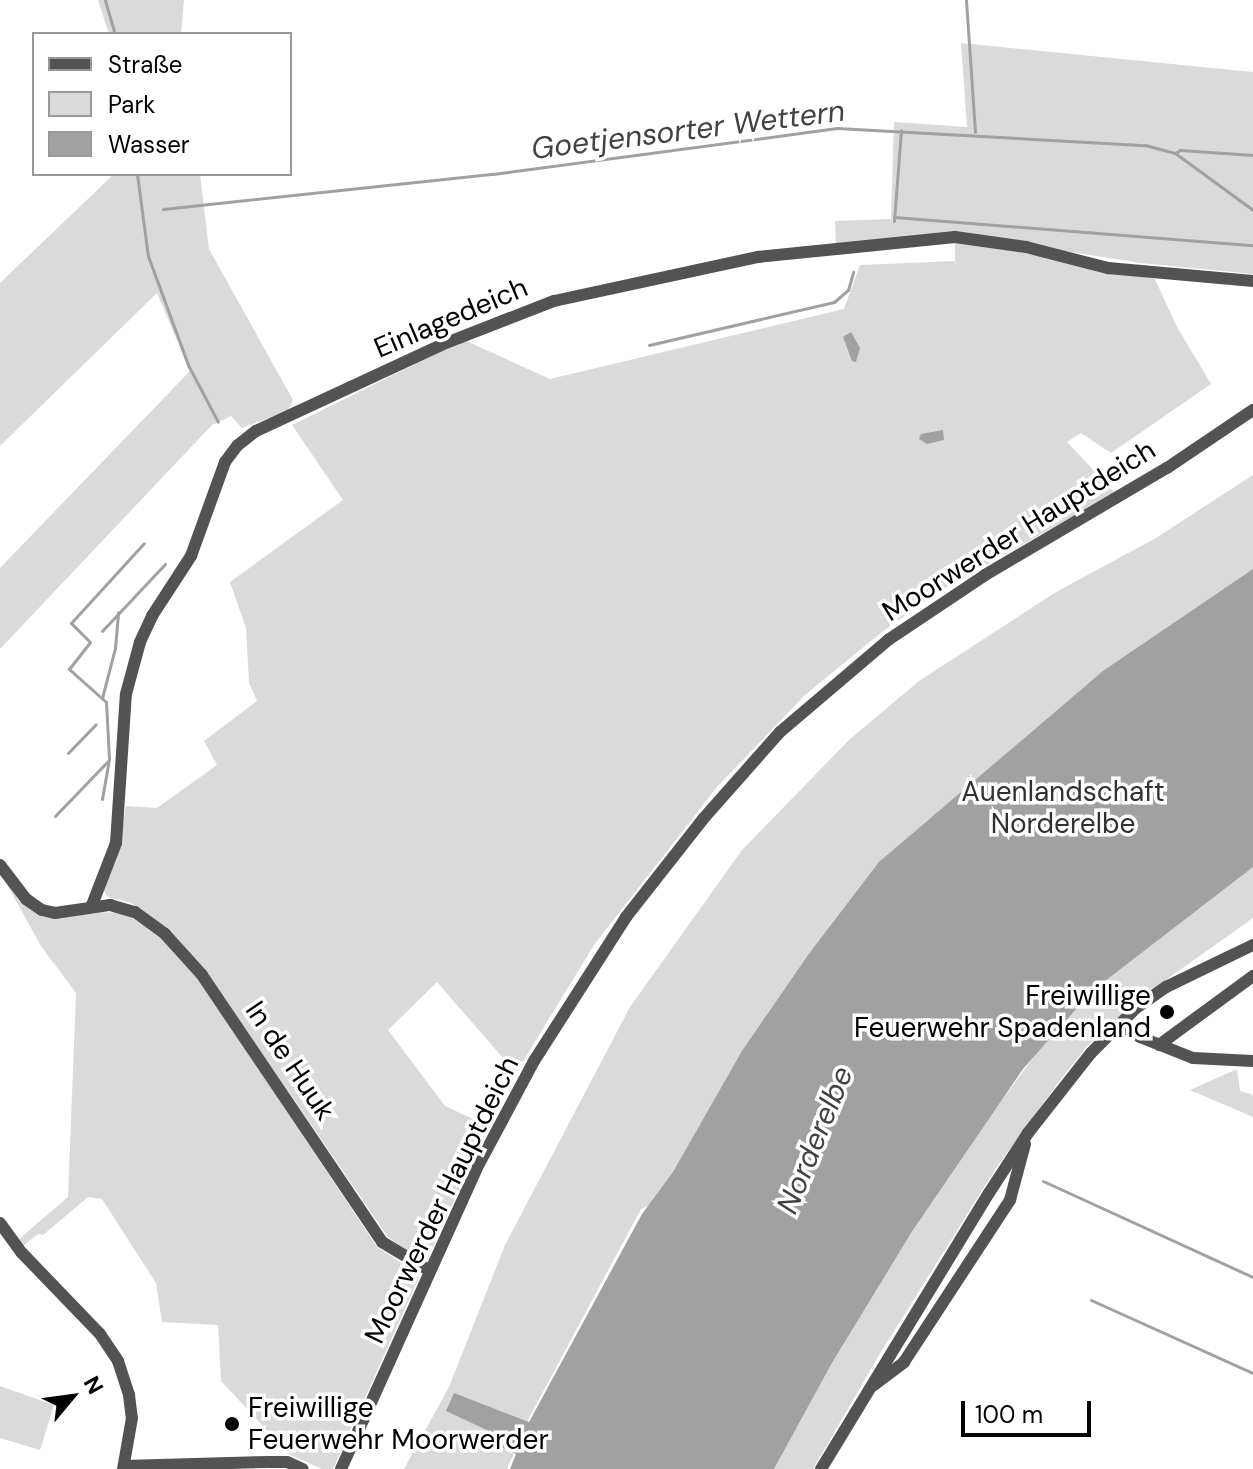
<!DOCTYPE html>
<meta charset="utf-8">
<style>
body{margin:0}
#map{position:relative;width:1253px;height:1469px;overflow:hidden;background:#fff;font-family:"DM Sans",sans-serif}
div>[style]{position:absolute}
.green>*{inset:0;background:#dadada}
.water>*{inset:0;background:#a1a1a1}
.stream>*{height:3px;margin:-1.5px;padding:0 1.5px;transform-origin:1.5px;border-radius:1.5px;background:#a1a1a1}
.minor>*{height:12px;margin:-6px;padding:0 6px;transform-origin:6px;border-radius:6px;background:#535353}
.dots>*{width:22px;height:22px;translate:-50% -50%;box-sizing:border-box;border:4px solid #fff;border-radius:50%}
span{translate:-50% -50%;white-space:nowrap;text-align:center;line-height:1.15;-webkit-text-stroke:7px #fff;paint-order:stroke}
.street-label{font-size:28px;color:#000}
.park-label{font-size:28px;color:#313131}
.poi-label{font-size:28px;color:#000}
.right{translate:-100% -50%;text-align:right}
.left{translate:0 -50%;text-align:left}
.water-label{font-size:30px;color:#424242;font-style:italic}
.legend{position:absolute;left:32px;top:32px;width:260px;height:144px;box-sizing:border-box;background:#fff;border:2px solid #999;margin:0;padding:10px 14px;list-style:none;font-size:24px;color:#000}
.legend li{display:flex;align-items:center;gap:16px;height:40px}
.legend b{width:40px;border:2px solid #999}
.north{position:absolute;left:32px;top:1357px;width:80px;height:80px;-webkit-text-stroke:6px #fff;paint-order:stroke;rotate:61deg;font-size:22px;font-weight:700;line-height:32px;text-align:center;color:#000}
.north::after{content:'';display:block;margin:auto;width:28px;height:36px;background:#000;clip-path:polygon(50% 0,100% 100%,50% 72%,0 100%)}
.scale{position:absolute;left:961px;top:1401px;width:130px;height:36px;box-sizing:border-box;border:4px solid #000;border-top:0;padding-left:10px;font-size:24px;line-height:28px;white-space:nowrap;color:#000;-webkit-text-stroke:6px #fff;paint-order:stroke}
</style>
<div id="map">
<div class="green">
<i style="clip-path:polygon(98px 0,184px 0,181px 34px,109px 34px)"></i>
<i style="clip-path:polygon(961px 43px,1253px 72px,1253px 274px,1141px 263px,956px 234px,836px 245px,835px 221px,891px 219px,894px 122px,967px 127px)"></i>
<i style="clip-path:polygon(114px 174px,200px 174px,209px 249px,293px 400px,288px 411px,242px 428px,231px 416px,212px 425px,0 649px,0 568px,190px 371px,157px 293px,0 446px,0 283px)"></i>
<i style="clip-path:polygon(955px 239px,1155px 279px,1176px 325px,1211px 384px,1111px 453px,1081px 433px,1067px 442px,1115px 493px,938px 592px,882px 632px,805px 695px,717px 787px,594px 945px,516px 1073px,437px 982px,388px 1030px,445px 1106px,488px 1126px,427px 1260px,410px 1253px,388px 1237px,206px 971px,169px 930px,131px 903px,108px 897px,103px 890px,117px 858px,126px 806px,157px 808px,217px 765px,204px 741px,257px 701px,249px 683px,246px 628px,230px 582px,343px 500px,292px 425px,464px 340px,550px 379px,844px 309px,860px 265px,955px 261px)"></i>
<i style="clip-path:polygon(1253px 475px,1253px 918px,1132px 1004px,1087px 1046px,1061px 1079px,998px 1165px,879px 1355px,813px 1469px,774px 1469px,832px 1363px,913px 1230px,964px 1151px,1053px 1031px,641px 1209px,529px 1418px,507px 1469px,404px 1469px,449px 1387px,505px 1245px,630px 1007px,742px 850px,850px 739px,919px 681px,1056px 592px,1156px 538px)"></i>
<i style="clip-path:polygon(0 872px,20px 902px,53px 918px,97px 912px,125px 913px,161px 938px,198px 978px,377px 1247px,420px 1275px,333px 1469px,322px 1469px,289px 1454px,221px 1381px,218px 1325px,162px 1322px,156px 1283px,102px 1199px,88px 1197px,43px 1235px,38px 1234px,23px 1246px,18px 1240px,68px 1197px,76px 993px,41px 946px)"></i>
<i style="clip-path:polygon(1237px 1069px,1240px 1091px,1253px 1095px,1253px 1117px,1190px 1090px)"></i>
<i style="clip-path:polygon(0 1386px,54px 1405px,40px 1450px,0 1438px)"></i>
</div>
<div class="water">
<i style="clip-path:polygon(851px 332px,860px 348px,856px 362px,852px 361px,843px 337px)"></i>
<i style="clip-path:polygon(943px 430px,944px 440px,927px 444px,919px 439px,921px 434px)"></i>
<i style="clip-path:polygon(1253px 569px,1253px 867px,1092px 991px,1023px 1069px,913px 1230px,832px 1363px,774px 1469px,510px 1469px,516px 1454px,494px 1443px,493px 1433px,446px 1411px,454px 1393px,529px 1422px,642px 1214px,673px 1172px,742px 1051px,808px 955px,879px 862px,1103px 671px)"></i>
</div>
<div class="stream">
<i style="left:105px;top:0;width:35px;rotate:74deg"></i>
<i style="left:966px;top:0;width:132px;rotate:86.1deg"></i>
<i style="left:1175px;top:153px;width:6px;rotate:-31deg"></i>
<i style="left:1180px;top:150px;width:73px;rotate:3.9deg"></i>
<i style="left:137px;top:174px;width:83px;rotate:82.4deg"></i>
<i style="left:148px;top:256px;width:116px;rotate:69.8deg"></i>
<i style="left:188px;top:365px;width:64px;rotate:62.2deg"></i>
<i style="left:163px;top:209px;width:332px;rotate:-6.1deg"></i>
<i style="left:493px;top:174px;width:347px;rotate:-7.6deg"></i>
<i style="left:837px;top:128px;width:308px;rotate:3.2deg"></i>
<i style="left:1145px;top:145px;width:31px;rotate:15deg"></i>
<i style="left:1175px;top:153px;width:97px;rotate:36.2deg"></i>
<i style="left:894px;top:217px;width:360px;rotate:4.5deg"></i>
<i style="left:894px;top:221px;width:91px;rotate:-85.6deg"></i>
<i style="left:649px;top:345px;width:190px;rotate:-13.1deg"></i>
<i style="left:834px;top:302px;width:18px;rotate:-41deg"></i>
<i style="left:848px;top:290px;width:19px;rotate:-74deg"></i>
<i style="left:102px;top:631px;width:92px;rotate:-46.8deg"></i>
<i style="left:102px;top:698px;width:52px;rotate:-75.4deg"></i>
<i style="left:115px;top:648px;width:36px;rotate:-85deg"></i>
<i style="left:68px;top:753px;width:40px;rotate:-46deg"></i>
<i style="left:102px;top:799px;width:41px;rotate:-80.1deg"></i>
<i style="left:109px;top:759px;width:57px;rotate:-93deg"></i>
<i style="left:106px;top:702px;width:50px;rotate:-138.3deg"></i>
<i style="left:69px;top:669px;width:34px;rotate:-52deg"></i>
<i style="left:90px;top:642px;width:27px;rotate:-135deg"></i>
<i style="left:71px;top:623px;width:108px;rotate:-47.6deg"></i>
<i style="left:55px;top:816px;width:76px;rotate:-46.1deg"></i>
<i style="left:1043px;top:1181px;width:231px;rotate:24.6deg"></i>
<i style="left:1091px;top:1300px;width:178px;rotate:24.3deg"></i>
</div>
<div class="minor">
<i style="left:0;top:865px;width:43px;rotate:52.6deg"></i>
<i style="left:26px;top:899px;width:19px;rotate:35deg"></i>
<i style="left:42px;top:910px;width:13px;rotate:13deg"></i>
<i style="left:55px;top:913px;width:56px;rotate:-8.3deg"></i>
<i style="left:110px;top:905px;width:26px;rotate:16deg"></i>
<i style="left:135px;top:912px;width:37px;rotate:36deg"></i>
<i style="left:165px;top:934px;width:55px;rotate:47.9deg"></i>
<i style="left:202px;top:975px;width:322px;rotate:56deg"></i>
<i style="left:382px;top:1242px;width:56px;rotate:31.1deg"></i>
<i style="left:92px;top:905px;width:66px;rotate:-68.8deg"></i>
<i style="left:116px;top:843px;width:149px;rotate:-86.2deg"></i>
<i style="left:126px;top:694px;width:54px;rotate:-74.9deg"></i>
<i style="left:140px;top:642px;width:29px;rotate:-65deg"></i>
<i style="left:152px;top:616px;width:72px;rotate:-57deg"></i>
<i style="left:191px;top:556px;width:100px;rotate:-70.1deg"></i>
<i style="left:225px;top:462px;width:21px;rotate:-53deg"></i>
<i style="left:238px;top:445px;width:23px;rotate:-38deg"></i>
<i style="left:256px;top:431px;width:209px;rotate:-24.9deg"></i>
<i style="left:446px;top:343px;width:116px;rotate:-21.3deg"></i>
<i style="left:554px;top:301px;width:209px;rotate:-12.2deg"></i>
<i style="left:758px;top:257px;width:198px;rotate:-5.8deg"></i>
<i style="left:955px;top:237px;width:72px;rotate:8deg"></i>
<i style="left:1026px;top:247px;width:85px;rotate:14.4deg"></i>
<i style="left:1108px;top:268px;width:146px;rotate:5.1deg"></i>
<i style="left:1119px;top:1024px;width:25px;rotate:32deg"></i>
<i style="left:1140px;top:1037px;width:57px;rotate:21.6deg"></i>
<i style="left:1193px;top:1058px;width:60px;rotate:2.9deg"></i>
<i style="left:1159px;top:1045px;width:117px;rotate:-36.3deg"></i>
<i style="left:0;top:1223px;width:37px;rotate:54deg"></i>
<i style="left:22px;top:1253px;width:112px;rotate:46.1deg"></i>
<i style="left:100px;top:1334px;width:32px;rotate:56deg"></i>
<i style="left:118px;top:1361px;width:36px;rotate:72deg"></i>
<i style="left:129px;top:1395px;width:23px;rotate:83deg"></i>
<i style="left:132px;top:1418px;width:52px;rotate:100deg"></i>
<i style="left:874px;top:1385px;width:38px;rotate:-37deg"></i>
<i style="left:904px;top:1362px;width:194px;rotate:-56.8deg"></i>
<i style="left:1010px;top:1200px;width:58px;rotate:-75deg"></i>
<i style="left:124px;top:1466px;width:146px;rotate:-1.6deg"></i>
<i style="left:270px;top:1462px;width:17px"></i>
<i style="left:287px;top:1462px;width:17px;rotate:24deg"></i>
<i style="left:341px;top:1469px;width:335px;rotate:-65.7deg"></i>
<i style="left:479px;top:1164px;width:117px;rotate:-61.9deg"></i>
<i style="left:534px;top:1061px;width:171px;rotate:-57.4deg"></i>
<i style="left:626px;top:917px;width:125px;rotate:-51.8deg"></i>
<i style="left:703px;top:819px;width:116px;rotate:-48.5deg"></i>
<i style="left:780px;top:732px;width:142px;rotate:-40.4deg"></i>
<i style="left:888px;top:640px;width:117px;rotate:-33.8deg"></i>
<i style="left:985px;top:575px;width:211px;rotate:-30.5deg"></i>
<i style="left:1167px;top:468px;width:104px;rotate:-34deg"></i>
<i style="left:821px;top:1469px;width:323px;rotate:-58.7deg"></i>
<i style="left:989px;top:1193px;width:72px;rotate:-57deg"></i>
<i style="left:1028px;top:1133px;width:102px;rotate:-51.8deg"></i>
<i style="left:1091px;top:1053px;width:64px;rotate:-45deg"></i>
<i style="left:1136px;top:1008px;width:37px;rotate:-35deg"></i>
<i style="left:1166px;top:987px;width:97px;rotate:-25.8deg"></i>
</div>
<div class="dots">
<i style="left:1167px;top:1012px;background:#000"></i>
<i style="left:232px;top:1424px;background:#000"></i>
</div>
<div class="street-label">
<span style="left:451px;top:318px;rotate:-23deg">Einlagedeich</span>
<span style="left:1019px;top:531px;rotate:-32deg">Moorwerder Hauptdeich</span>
<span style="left:290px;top:1061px;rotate:56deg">In de Huuk</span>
<span style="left:442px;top:1200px;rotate:-64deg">Moorwerder Hauptdeich</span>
</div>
<div class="park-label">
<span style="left:1063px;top:808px">Auenlandschaft<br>Norderelbe</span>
</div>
<div class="poi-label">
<span class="right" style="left:1151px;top:1012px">Freiwillige<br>Feuerwehr Spadenland</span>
<span class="left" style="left:248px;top:1424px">Freiwillige<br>Feuerwehr Moorwerder</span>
</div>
<div class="water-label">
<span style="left:688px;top:130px;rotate:-7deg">Goetjensorter Wettern</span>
<span style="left:815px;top:1140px;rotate:-68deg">Norderelbe</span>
</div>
<ul class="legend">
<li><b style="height:10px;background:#535353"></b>Straße</li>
<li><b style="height:22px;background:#dadada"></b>Park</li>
<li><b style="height:22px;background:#a1a1a1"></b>Wasser</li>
</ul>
<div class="north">N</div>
<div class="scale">100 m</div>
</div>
